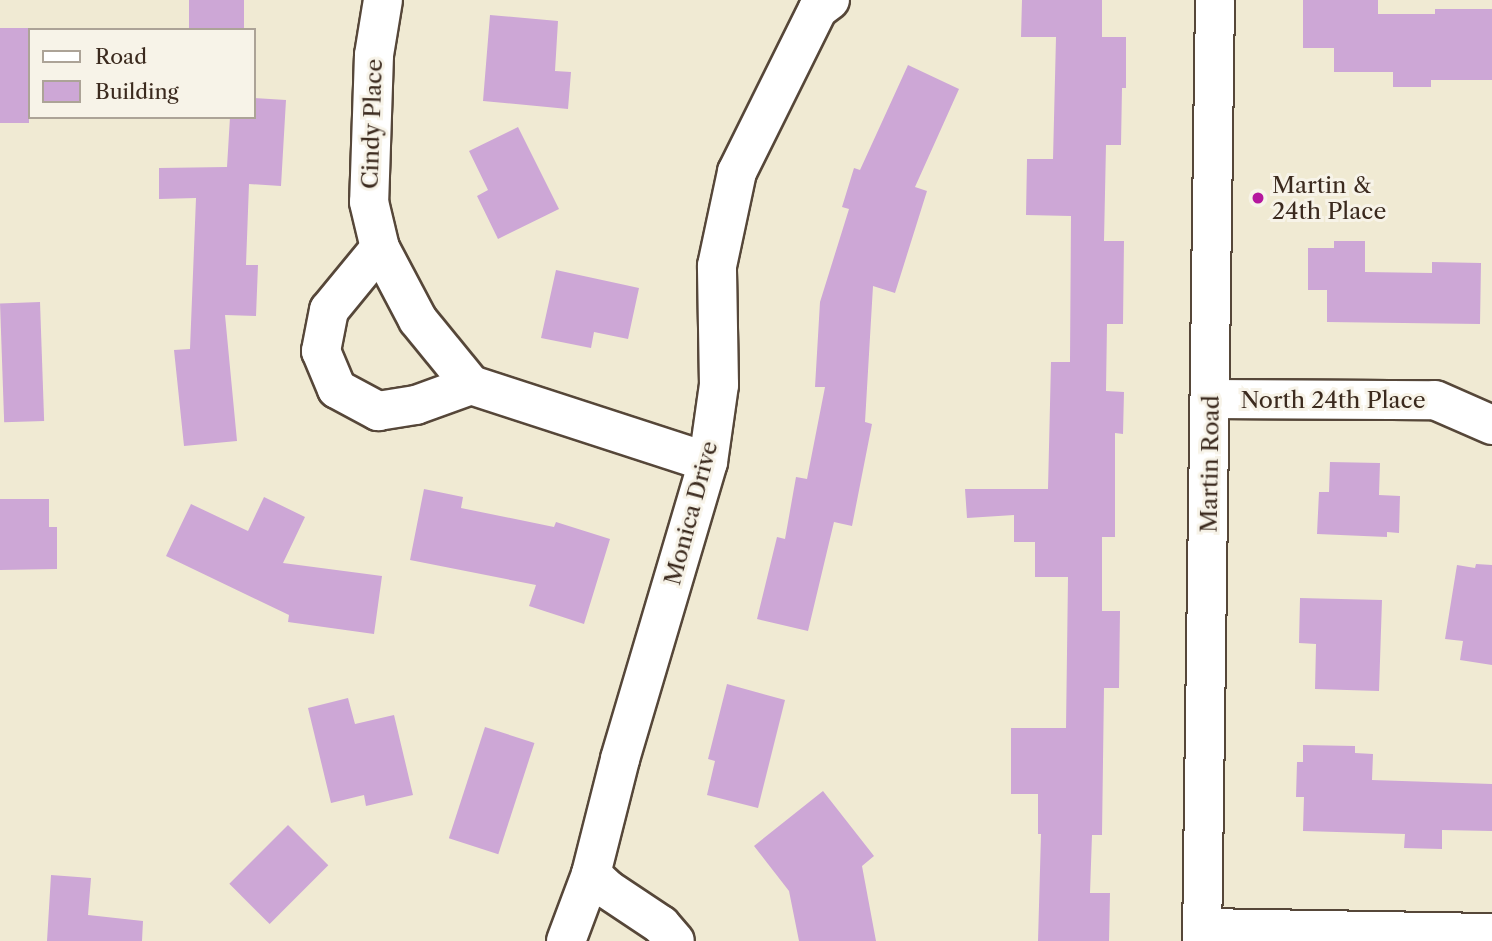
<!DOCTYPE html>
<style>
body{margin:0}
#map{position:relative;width:1492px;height:941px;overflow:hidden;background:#f0ead3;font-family:"Libre Caslon Text",serif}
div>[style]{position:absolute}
.building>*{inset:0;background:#cda7d6;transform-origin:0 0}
.roads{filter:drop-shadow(2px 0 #564739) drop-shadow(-2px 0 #564739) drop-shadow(0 2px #564739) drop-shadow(0 -2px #564739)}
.minor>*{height:38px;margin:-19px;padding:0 19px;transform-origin:19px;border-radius:19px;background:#fff}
.dots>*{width:19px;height:19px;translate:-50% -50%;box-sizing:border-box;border:4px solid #f7f3e8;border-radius:50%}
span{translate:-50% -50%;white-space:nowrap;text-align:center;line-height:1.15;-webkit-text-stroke:6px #f7f3e8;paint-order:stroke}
.street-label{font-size:23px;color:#3b2a1e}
.poi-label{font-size:23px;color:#3b2a1e}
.left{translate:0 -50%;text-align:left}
.legend{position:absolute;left:28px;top:28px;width:228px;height:91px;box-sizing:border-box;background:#f7f3e8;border:2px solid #aca397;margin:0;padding:9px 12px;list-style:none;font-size:21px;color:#3b2a1e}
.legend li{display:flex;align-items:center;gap:14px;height:35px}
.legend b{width:35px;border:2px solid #aca397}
</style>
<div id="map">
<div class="building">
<i style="left:189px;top:0;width:55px;height:30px"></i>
<i style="clip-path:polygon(1022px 0,1102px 0,1102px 37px,1126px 37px,1126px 88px,1122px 88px,1121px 145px,1106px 145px,1104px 241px,1124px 241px,1123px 324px,1107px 324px,1106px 391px,1124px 392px,1123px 434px,1115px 433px,1115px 537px,1102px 537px,1102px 611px,1120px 611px,1119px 688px,1104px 688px,1102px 835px,1092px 835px,1090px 893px,1110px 893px,1109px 941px,1038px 941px,1041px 834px,1038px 834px,1038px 794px,1011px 794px,1011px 728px,1066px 728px,1068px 577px,1035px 577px,1035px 542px,1014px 542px,1014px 515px,967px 518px,965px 489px,1048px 489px,1051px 362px,1070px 362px,1071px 216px,1026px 215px,1027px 159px,1053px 159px,1056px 37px,1021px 37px)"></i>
<i style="clip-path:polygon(1303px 0,1378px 0,1378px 14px,1435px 14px,1435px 9px,1492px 9px,1492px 80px,1431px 80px,1431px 87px,1393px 87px,1393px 72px,1334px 72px,1334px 48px,1303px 48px)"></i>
<i style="clip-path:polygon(490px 15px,558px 21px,555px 71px,571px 72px,568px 109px,483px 101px)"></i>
<i style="left:0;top:28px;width:29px;height:95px"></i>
<i style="clip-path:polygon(908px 65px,959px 89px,915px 187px,927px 191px,895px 293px,873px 286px,865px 422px,872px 424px,852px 526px,834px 522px,808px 631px,757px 619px,777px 537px,785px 539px,796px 477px,807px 479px,825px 387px,815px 387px,820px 302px,849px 209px,842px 207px,854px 168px,860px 170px)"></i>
<i style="clip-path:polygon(254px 98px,286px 100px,281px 186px,249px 184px,246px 265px,258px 265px,256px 316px,225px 315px,237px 441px,184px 446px,174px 350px,190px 349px,196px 198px,159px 199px,159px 168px,227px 167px,230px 117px,254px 117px)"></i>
<i style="clip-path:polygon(518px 127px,559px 209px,498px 239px,477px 196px,488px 190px,469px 151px)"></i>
<i style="clip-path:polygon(1334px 241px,1365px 241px,1365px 272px,1432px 273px,1432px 262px,1481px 263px,1480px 324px,1327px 322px,1327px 290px,1308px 290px,1308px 248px,1334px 248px)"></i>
<i style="clip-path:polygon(556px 270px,639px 288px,628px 339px,594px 332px,591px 348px,541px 338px)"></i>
<i style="left:40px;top:302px;width:119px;height:40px;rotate:88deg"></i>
<i style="clip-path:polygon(1330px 462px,1380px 463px,1379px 495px,1400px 496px,1399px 533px,1387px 532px,1387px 537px,1317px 534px,1319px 492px,1329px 492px)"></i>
<i style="clip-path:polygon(424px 489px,463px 497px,461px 508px,554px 527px,556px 522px,610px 539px,584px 624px,529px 606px,536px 585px,410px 560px)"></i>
<i style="clip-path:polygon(264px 497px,305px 517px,283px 563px,382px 576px,374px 634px,288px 622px,289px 615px,166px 556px,191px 504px,248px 531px)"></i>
<i style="clip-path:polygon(0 499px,49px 499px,49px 527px,57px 527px,57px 569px,0 570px)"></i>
<i style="clip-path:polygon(1476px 564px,1492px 565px,1492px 665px,1460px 660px,1463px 641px,1445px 639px,1457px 565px,1475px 568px)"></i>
<i style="clip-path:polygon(1300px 598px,1382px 600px,1379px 691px,1315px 689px,1316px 644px,1299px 643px)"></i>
<i style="clip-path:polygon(727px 684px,785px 700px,758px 808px,707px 795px,715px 761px,708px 759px)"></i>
<i style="clip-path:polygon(348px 698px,355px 724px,394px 715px,413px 795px,366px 806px,364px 795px,331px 803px,308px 708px)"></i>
<i style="left:485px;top:727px;width:52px;height:117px;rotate:18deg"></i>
<i style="clip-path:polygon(1303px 745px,1355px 746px,1355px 753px,1373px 754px,1372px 780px,1492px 784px,1492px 831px,1442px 830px,1442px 849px,1404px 848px,1405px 834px,1303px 831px,1304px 797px,1296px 797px,1297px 762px,1303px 762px)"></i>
<i style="clip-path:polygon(823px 791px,874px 856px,862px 866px,876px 941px,799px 941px,789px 891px,754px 846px)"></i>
<i style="left:288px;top:825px;width:57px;height:83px;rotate:45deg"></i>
<i style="clip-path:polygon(51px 875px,91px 878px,88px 915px,143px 921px,142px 941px,47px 941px)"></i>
</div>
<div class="roads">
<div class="minor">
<i style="left:383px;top:0;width:56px;rotate:99.3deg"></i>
<i style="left:374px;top:55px;width:147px;rotate:91.9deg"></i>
<i style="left:369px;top:202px;width:47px;rotate:76.6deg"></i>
<i style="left:380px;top:248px;width:81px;rotate:62.2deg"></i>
<i style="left:418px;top:320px;width:84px;rotate:50.8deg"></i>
<i style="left:471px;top:385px;width:249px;rotate:18deg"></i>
<i style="left:380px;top:248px;width:80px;rotate:129.4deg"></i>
<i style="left:329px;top:310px;width:42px;rotate:101deg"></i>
<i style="left:321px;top:351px;width:41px;rotate:67.2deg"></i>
<i style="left:337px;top:389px;width:47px;rotate:28.2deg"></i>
<i style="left:378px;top:411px;width:38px;rotate:-9deg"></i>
<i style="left:416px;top:405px;width:59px;rotate:-20deg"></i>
<i style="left:1211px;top:399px;width:224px;rotate:0.3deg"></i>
<i style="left:1435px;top:400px;width:62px;rotate:23.7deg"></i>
<i style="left:591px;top:874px;width:22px;rotate:43deg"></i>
<i style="left:607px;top:889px;width:65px;rotate:33.7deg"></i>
<i style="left:661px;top:925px;width:21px;rotate:49deg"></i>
<i style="left:1203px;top:928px;width:289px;rotate:1deg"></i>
<i style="left:566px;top:941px;width:72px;rotate:-69.5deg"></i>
<i style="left:591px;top:874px;width:119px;rotate:-75.8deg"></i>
<i style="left:620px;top:759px;width:310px;rotate:-73.5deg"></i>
<i style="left:708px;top:462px;width:78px;rotate:-81.9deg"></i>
<i style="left:719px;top:385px;width:119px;rotate:-91deg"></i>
<i style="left:717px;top:266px;width:96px;rotate:-78deg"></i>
<i style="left:737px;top:172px;width:182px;rotate:-63.6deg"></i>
<i style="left:818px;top:9px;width:15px;rotate:-37deg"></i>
<i style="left:1202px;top:941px;width:941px;rotate:-89.21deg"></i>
</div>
</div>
<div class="dots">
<i style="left:1258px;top:198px;background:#b5179e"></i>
</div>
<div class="street-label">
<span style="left:372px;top:124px;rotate:-88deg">Cindy Place</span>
<span style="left:1333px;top:400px">North 24th Place</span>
<span style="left:1210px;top:464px;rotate:-89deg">Martin Road</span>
<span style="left:691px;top:513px;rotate:-75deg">Monica Drive</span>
</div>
<div class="poi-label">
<span class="left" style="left:1272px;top:198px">Martin &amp;<br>24th Place</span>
</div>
<ul class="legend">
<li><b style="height:9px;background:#fff"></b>Road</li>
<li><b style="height:19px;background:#cda7d6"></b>Building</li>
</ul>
</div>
